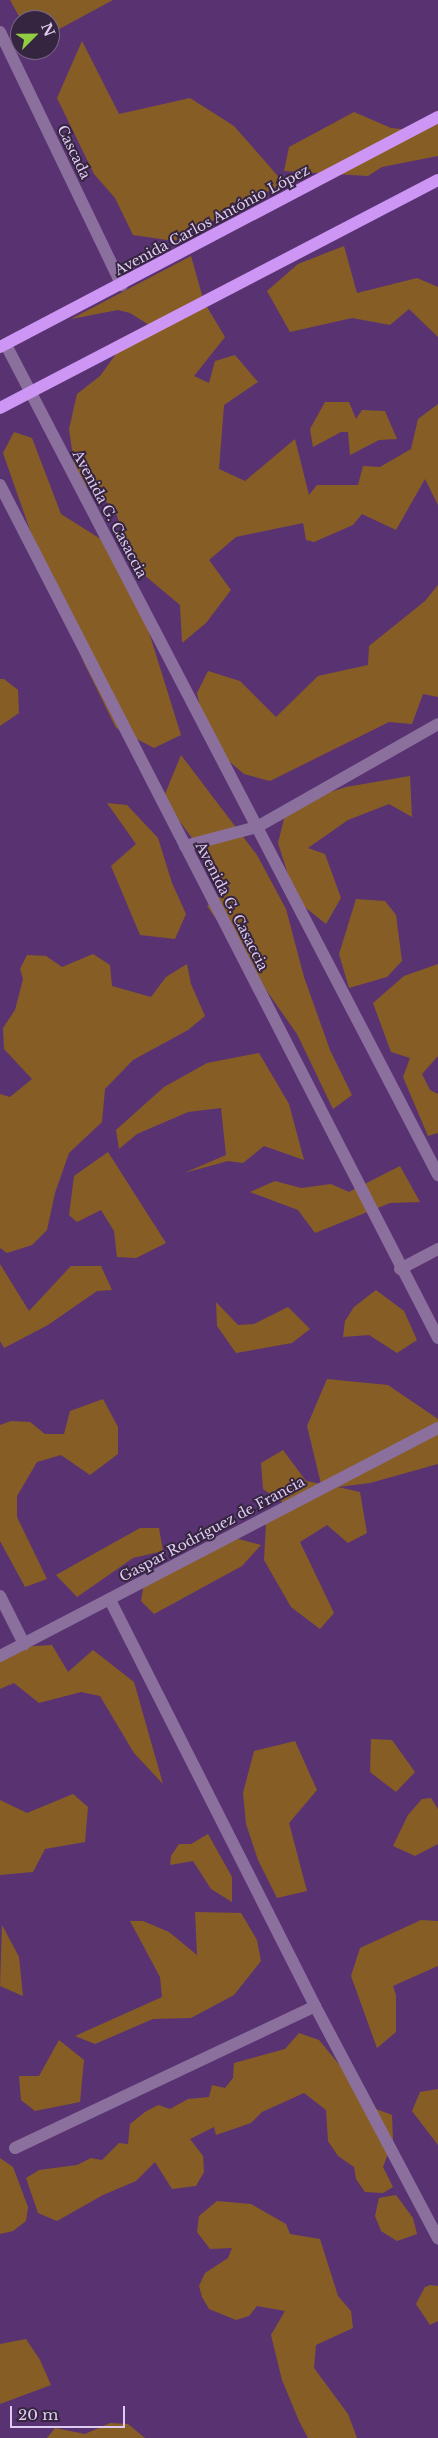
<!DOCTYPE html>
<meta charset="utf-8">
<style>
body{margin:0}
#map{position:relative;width:438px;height:2438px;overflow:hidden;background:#593371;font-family:"Libre Baskerville",serif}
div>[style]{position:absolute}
.green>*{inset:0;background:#875d26}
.minor>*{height:12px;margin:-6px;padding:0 6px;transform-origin:6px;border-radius:6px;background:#8b709e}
.major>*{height:12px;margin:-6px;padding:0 6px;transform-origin:6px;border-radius:6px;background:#cd96f4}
span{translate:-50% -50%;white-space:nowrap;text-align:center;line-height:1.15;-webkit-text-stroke:4px #352541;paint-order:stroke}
.street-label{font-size:14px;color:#dfcbef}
.north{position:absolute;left:10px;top:10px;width:50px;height:50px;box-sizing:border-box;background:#352541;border:1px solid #796787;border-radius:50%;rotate:67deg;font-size:14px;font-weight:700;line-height:20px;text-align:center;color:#dfcbef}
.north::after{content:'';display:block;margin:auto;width:18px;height:22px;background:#90cd41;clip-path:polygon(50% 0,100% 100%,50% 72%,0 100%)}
.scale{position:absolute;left:10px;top:2406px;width:115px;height:22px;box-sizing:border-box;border:2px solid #dfcbef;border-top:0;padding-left:6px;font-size:15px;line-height:18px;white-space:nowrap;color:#dfcbef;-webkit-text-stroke:4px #352541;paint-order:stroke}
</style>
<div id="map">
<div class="green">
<i style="clip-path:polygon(10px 0,113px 0,50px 34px,50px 20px,21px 20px)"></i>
<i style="clip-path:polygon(82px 41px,119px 114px,190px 98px,234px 126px,284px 183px,174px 241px,133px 235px,115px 198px,94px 174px,57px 98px)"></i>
<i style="clip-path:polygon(438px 110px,438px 156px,382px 167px,368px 176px,284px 171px,289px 147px,354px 112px,391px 128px,422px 131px)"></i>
<i style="clip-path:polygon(344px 246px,357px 293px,417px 278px,438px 287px,438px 337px,409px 309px,390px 325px,352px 318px,290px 332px,267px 291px,298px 264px)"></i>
<i style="clip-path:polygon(191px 256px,204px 302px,225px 337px,194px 376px,209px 383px,215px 361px,235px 355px,258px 382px,224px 405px,219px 469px,245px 481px,295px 439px,309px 495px,317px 485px,358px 485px,363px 466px,380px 467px,411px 449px,418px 419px,438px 404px,438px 505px,425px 479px,396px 530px,362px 514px,353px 525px,314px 542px,306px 540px,303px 523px,236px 537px,209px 560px,231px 590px,206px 623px,182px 643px,180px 605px,137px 569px,114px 508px,76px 478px,69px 429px,77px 394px,100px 376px,124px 343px,154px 328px,130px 313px,118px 310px,71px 319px)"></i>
<i style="clip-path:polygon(325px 402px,349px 402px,356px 419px,362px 410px,385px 411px,397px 439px,379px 440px,350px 455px,348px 432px,341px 432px,313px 447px,310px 429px)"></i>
<i style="clip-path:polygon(14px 432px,32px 438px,61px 514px,107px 543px,148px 629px,181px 735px,154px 748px,116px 728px,84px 663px,37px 550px,3px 453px)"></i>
<i style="clip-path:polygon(438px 585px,438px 697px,423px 694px,412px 724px,389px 722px,270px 781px,244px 774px,216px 750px,202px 717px,197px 693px,208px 671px,240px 681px,276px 717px,318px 676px,368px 665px,369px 646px,425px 601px)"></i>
<i style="clip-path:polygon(0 679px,4px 679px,18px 690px,19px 713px,0 726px)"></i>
<i style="clip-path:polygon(181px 755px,257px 855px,286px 909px,304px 977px,330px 1050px,352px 1095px,333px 1109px,297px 1034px,207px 906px,230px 889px,163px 799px)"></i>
<i style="clip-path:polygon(410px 776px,412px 817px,389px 804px,348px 820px,308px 848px,325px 854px,341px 898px,326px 924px,296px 900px,278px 843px,286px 811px,305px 800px,346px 787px)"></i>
<i style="clip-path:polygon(107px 803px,127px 805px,158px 838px,172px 883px,186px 914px,175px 939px,140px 935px,111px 866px,136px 844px)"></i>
<i style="clip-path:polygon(356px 899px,385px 901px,396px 915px,402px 961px,387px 977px,349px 988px,339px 954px)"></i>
<i style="clip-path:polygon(93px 954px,110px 965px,112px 986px,151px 997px,166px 977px,187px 964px,191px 984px,205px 1016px,188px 1030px,133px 1060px,105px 1089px,102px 1122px,69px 1153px,55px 1193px,47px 1230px,32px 1245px,7px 1253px,0 1248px,0 1094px,10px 1097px,32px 1079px,4px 1049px,3px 1028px,15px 1010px,23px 979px,20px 969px,27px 955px,46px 956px,62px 967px)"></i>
<i style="clip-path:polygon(438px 964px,438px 1056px,422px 1074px,430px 1090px,438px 1094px,438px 1133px,428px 1136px,403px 1077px,410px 1058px,391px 1052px,373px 1003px,404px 976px)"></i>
<i style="clip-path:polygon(259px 1053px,289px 1104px,304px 1160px,264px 1146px,243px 1163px,228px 1161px,184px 1173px,226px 1155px,221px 1108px,188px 1112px,137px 1134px,119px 1149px,116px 1130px,164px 1087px,207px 1063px)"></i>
<i style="clip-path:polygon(108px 1152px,166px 1243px,136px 1258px,117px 1257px,114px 1231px,101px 1210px,77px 1222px,69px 1215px,74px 1176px)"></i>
<i style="clip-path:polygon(400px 1166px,420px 1202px,390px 1203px,315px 1233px,298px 1210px,250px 1192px,275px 1181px,301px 1188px,331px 1184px,349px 1192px)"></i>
<i style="clip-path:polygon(0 1264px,29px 1311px,71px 1266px,101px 1266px,112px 1290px,97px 1291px,48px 1325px,4px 1348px,0 1341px)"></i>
<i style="clip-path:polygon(376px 1290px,404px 1311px,417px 1340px,397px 1353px,369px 1335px,343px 1337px,345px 1321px,354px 1307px)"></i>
<i style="clip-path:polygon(216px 1302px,238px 1325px,254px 1324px,288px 1307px,310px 1329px,292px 1343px,236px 1353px,217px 1326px)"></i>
<i style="clip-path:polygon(327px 1379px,388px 1385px,438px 1419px,438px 1464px,370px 1483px,338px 1487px,360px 1492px,367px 1533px,348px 1543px,327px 1525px,300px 1542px,334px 1613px,320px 1629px,291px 1607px,264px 1560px,266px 1523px,288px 1506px,263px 1489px,261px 1463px,283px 1450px,306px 1481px,321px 1484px,307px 1426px)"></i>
<i style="clip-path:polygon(103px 1399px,118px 1427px,118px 1454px,90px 1475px,61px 1455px,37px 1462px,17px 1496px,17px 1517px,47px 1579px,25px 1587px,0 1541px,0 1425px,11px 1421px,30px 1422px,45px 1434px,64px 1434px,70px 1411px)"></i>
<i style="clip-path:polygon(140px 1528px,159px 1528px,163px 1551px,133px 1558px,77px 1597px,56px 1575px)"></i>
<i style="clip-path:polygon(235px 1538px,261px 1545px,242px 1566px,154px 1614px,141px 1601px,145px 1578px)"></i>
<i style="clip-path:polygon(52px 1645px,68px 1672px,93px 1650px,134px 1682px,163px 1784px,134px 1753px,100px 1696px,81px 1692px,39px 1703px,14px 1683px,0 1689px,0 1656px,18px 1647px)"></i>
<i style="clip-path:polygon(371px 1739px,392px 1740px,415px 1772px,396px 1792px,370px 1772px)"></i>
<i style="clip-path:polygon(295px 1741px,317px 1790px,289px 1823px,307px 1891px,277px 1898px,258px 1860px,246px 1824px,243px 1793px,254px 1751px)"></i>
<i style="clip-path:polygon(73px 1794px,88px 1807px,85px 1842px,45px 1849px,33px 1872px,0 1875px,0 1800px,27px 1813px)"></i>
<i style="clip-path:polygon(431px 1798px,438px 1809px,438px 1844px,415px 1856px,393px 1846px,408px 1815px,422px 1799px)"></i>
<i style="clip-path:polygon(208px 1834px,232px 1877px,232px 1902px,211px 1889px,193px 1861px,170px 1865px,171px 1856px,179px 1844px,191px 1844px)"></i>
<i style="clip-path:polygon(195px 1912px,241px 1913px,257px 1940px,261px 1961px,234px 1995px,191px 2018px,153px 2019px,95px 2044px,75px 2036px,162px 1997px,160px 1977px,130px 1921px,143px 1921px,169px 1932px,197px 1955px)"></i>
<i style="clip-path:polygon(421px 1920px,438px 1921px,438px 1966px,393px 1986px,396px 1995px,396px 2032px,377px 2048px,351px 1976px,360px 1948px)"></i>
<i style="clip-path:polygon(2px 1925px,19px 1957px,23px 1996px,0 1986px)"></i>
<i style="clip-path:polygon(299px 2033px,319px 2040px,376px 2109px,392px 2115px,393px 2140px,383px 2167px,393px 2187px,383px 2193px,365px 2192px,356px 2179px,354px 2167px,338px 2156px,328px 2141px,326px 2110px,304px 2093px,262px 2112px,251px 2123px,216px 2135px,214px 2127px,190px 2139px,203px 2156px,204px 2172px,196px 2186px,172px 2189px,155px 2162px,136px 2181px,103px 2195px,57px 2221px,38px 2213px,26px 2178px,39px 2170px,77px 2165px,91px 2158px,102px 2160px,119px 2143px,128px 2144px,130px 2124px,145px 2112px,158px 2105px,170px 2109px,188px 2099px,209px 2097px,212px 2085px,225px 2088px,233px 2078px,234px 2063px,285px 2049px)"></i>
<i style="clip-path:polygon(59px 2040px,84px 2060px,80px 2102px,35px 2111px,21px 2100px,19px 2076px,39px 2076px)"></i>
<i style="clip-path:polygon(438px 2089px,438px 2145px,412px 2111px,420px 2092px)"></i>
<i style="clip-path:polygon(0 2158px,13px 2167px,28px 2207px,26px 2221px,13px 2231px,0 2234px)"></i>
<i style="clip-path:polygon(396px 2195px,413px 2218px,417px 2234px,397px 2241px,381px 2231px,375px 2216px,379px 2198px)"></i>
<i style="clip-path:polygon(217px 2201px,251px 2204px,286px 2224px,290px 2234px,320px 2239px,338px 2296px,351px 2311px,353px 2328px,316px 2345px,314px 2368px,348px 2414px,357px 2438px,308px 2438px,299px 2421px,282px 2380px,271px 2335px,285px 2311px,257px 2306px,249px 2316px,236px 2320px,209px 2309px,202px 2297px,199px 2286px,205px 2273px,228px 2258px,232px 2248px,210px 2249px,197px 2232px,199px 2216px)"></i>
<i style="clip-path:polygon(430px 2285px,438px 2286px,438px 2321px,430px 2325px,416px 2304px,425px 2287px)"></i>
<i style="clip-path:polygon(26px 2339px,40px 2360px,51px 2385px,0 2404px,0 2344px)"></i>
<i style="clip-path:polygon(110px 2423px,128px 2424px,145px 2438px,47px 2438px,55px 2428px,85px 2434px)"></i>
</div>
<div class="minor">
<i style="left:0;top:32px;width:281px;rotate:64.3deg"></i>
<i style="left:6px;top:345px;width:936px;rotate:62.5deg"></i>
<i style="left:0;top:485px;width:959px;rotate:62.82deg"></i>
<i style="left:185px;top:846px;width:74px;rotate:-14.8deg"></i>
<i style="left:257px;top:827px;width:208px;rotate:-29.6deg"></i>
<i style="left:400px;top:1269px;width:43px;rotate:-27.8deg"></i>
<i style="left:0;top:1596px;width:54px;rotate:63.4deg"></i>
<i style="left:110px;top:1600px;width:455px;rotate:63.2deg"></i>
<i style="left:315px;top:2006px;width:263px;rotate:62.1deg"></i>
<i style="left:0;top:1656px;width:494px;rotate:-27.5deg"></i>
<i style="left:15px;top:2148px;width:332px;rotate:-25.3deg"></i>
</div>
<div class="major">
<i style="left:0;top:347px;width:495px;rotate:-27.7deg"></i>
<i style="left:0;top:408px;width:494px;rotate:-27.5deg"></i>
</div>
<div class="street-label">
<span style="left:74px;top:152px;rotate:64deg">Cascada</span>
<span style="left:212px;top:220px;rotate:-28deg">Avenida Carlos António López</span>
<span style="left:110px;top:514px;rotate:62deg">Avenida G. Casaccia</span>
<span style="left:232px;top:906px;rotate:63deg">Avenida G. Casaccia</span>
<span style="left:212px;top:1529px;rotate:-28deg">Gaspar Rodríguez de Francia</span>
</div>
<div class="north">N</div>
<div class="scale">20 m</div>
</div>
